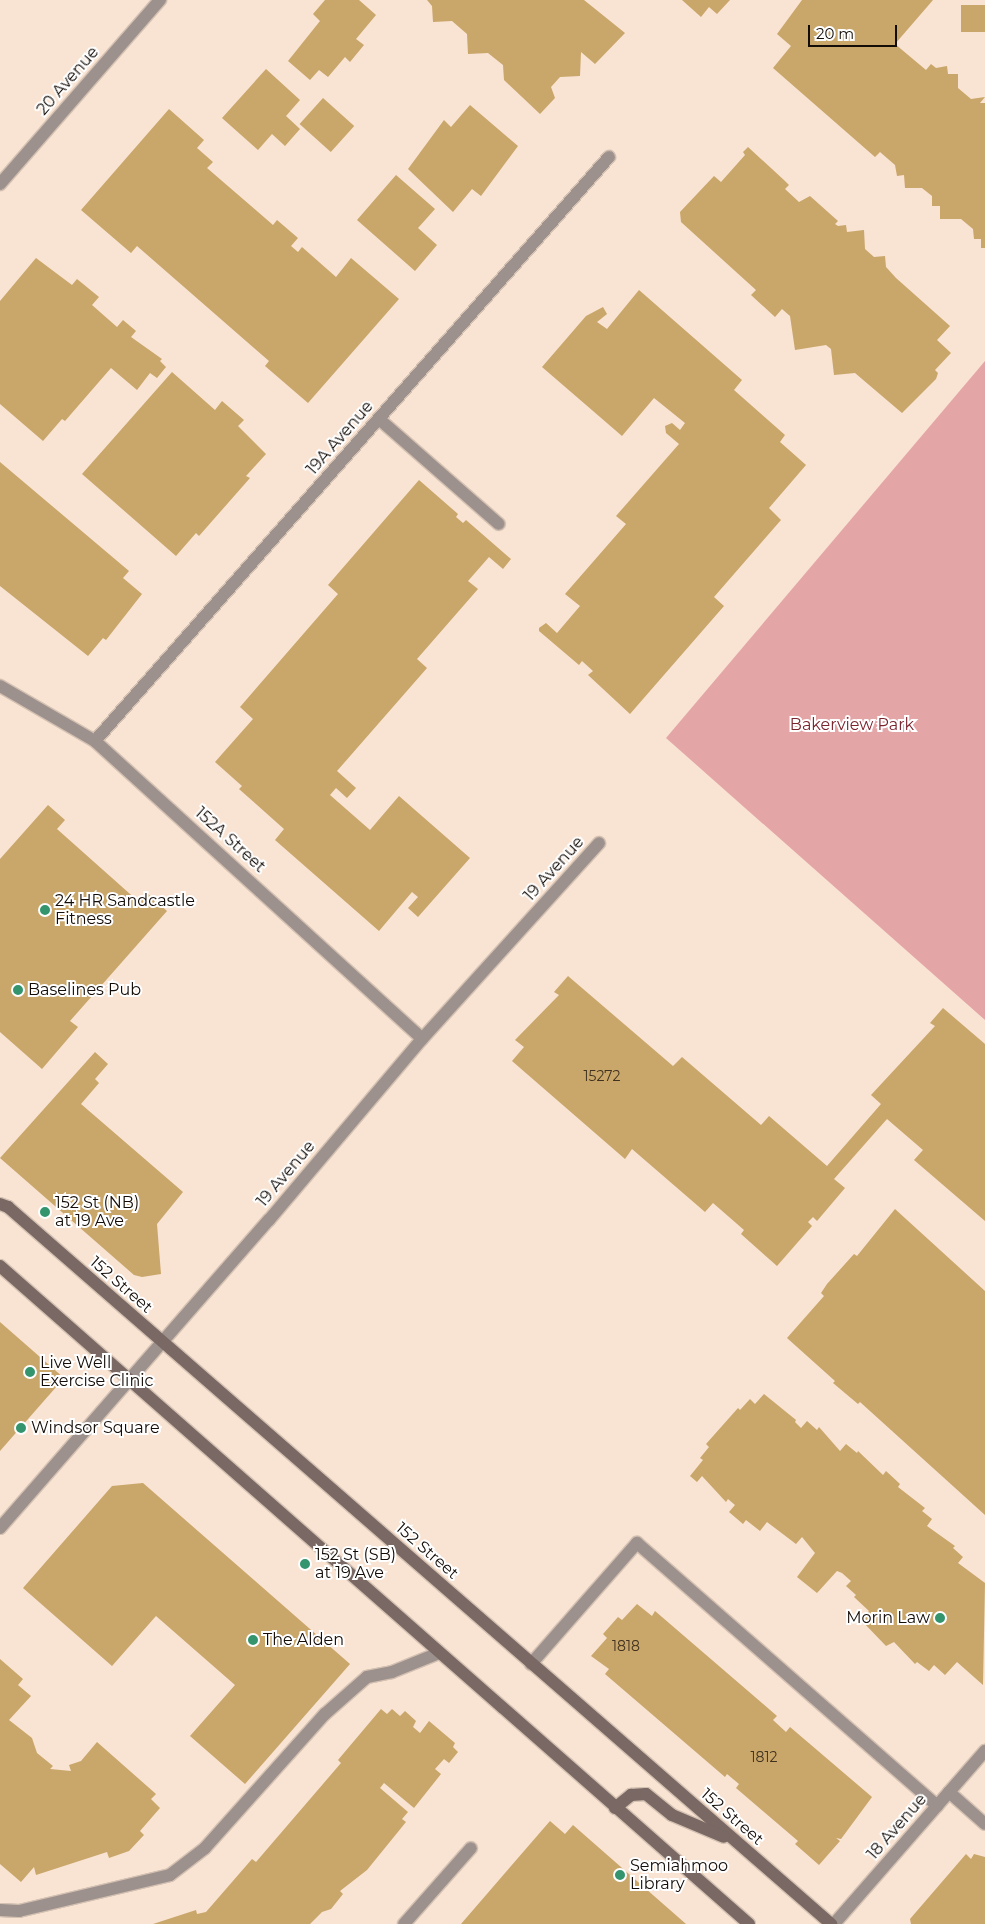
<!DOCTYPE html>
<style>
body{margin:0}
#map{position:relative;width:985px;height:1924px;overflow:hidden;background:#f9e3d2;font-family:Montserrat,sans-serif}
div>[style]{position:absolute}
.green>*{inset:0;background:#e4a5a6}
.building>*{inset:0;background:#c9a669;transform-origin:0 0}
.roads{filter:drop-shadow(1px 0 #d4c1b2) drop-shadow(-1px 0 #d4c1b2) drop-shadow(0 1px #d4c1b2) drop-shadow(0 -1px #d4c1b2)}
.service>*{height:12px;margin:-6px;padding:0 6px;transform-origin:6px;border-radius:6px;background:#9d918e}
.minor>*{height:12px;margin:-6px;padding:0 6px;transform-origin:6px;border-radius:6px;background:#9d918e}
.tertiary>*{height:12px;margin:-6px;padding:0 6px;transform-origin:6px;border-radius:6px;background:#9d918e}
.secondary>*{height:12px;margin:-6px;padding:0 6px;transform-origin:6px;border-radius:6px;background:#796863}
.dots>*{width:14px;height:14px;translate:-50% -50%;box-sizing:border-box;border:2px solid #fff;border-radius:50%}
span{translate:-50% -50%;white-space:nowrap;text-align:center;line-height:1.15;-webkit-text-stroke:4px #fff;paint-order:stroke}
.number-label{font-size:14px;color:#403220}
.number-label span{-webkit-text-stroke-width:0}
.street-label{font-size:16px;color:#130c07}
.park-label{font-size:16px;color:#7b242e}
.poi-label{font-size:16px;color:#130c07}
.left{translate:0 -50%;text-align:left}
.right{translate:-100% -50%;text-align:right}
.scale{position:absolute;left:808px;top:25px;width:89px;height:22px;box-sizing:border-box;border:2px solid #130c07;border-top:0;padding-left:6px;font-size:15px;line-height:18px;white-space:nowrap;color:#130c07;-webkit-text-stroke:4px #fff;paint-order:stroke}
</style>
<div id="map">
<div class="green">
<i style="clip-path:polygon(985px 361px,985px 1020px,666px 738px)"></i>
</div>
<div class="building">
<i style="clip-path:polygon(325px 0,359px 0,376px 15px,356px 39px,364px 45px,350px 62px,345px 57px,328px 77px,319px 70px,310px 80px,288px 61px,320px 21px,313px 14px)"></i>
<i style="clip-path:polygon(427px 0,584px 0,625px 33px,595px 64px,581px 52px,580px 76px,560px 77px,551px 87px,555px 98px,540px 114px,504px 80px,503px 65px,488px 53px,468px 54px,467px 34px,452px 21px,433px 22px,432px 6px)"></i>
<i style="clip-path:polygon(682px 0,730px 0,717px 14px,709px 7px,701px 17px)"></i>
<i style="clip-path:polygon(802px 0,933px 0,895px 44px,926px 70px,931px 64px,936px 68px,947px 66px,948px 74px,958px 74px,958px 88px,971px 99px,985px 97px,980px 103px,985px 103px,985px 248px,981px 248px,981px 239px,974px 239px,973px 229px,961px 219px,940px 219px,940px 206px,932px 206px,932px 196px,922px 188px,905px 188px,904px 175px,897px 176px,895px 165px,880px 152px,875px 157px,773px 68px,791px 46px,777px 34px)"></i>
<i style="left:985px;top:5px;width:27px;height:24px;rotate:90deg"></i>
<i style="clip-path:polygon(266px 69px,300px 100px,286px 116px,300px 129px,285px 146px,272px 134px,258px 150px,222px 118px)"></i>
<i style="left:323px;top:98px;width:42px;height:35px;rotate:42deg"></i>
<i style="clip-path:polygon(470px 105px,518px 146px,481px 196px,472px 189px,453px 212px,408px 169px,444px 120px,451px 127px)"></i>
<i style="clip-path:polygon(169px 109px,204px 140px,197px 148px,213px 162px,207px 168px,273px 225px,277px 220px,298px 238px,291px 246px,298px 252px,302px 247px,336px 277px,351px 258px,399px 299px,308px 403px,265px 366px,269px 361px,137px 246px,131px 253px,81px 210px)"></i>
<i style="clip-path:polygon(748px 147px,785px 181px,789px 185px,785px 189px,799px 202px,810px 196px,838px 221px,835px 224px,838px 226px,846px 225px,847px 232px,864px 230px,865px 249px,874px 257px,885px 256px,886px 267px,896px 278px,950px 326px,937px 340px,951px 353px,935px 370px,938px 373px,936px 379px,902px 413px,855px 373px,834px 375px,831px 349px,826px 345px,795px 350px,790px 316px,782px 309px,775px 317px,751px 295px,756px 290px,681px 222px,680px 212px,714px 176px,721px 182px,745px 155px,743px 152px)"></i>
<i style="clip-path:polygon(396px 175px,435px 209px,418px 228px,437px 245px,415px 271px,357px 220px)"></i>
<i style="clip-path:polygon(36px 258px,72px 285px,77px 279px,99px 297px,92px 305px,117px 327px,123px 320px,136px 331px,131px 337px,162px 359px,160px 361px,166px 367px,157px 378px,150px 373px,137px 390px,111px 368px,65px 421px,62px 419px,43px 441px,0 404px,0 301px)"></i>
<i style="clip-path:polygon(639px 290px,742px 380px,734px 390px,785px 435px,780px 442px,806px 465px,769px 508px,781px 520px,714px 597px,724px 606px,630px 714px,588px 675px,593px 671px,582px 661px,579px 665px,539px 631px,539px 628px,546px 623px,557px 633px,580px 606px,565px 594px,626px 524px,616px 516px,679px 444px,666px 433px,665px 426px,672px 423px,680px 430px,685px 423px,654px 398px,622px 436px,542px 367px,586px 316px,603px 307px,607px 314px,597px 322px,607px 329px)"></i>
<i style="clip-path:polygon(172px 372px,215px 410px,222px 401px,244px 420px,238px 426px,266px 454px,246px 476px,250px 478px,199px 536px,196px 533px,176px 556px,82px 474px)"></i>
<i style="clip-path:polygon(0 462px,129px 571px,123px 578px,142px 594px,106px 640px,103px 638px,88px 656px,0 586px)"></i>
<i style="clip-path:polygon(419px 480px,458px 514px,456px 517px,463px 523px,466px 520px,511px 559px,503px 569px,489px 557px,468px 581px,478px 589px,417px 659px,427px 668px,337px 771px,356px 788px,347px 798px,336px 788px,330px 795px,370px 830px,399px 796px,470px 858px,418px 917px,408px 908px,418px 897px,412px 892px,379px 931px,275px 840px,284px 829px,239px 789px,242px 786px,215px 762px,253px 719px,240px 707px,338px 594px,328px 585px)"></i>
<i style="clip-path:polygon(48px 805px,65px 820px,57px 829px,139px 902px,147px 893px,167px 911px,70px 1021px,78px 1027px,42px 1069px,0 1032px,0 859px)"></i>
<i style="clip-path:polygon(568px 976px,673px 1066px,682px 1057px,761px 1125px,769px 1116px,827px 1166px,881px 1104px,871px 1095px,935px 1026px,930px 1023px,943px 1008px,985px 1044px,985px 1221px,914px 1160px,923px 1150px,887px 1119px,834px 1179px,845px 1188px,817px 1221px,813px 1217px,808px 1222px,812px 1226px,777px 1266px,741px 1234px,744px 1230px,713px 1203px,705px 1212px,632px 1149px,625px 1159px,512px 1061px,524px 1047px,515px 1040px,559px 995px,554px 992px)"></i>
<i style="clip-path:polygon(95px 1052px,108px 1064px,95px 1079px,99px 1083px,81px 1104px,183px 1192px,157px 1224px,161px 1274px,142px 1277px,134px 1275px,0 1158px)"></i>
<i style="clip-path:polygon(895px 1209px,985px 1291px,985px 1515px,860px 1402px,858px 1404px,833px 1383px,835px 1381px,787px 1338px,824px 1296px,821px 1293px,827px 1284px,854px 1254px,857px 1256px)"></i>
<i style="clip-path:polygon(0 1322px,64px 1378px,0 1451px)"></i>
<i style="clip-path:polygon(764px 1394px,796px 1420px,795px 1422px,801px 1428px,807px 1421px,817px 1430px,819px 1427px,840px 1451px,846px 1444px,857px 1453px,858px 1451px,883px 1475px,886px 1471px,900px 1484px,898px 1487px,925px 1508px,922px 1511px,932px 1519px,927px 1526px,955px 1546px,953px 1548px,963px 1557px,958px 1563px,985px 1583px,983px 1685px,957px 1662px,945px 1675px,934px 1665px,929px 1671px,917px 1662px,915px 1664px,894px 1642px,886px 1646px,861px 1620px,869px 1611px,854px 1597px,856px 1595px,846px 1586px,851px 1581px,842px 1573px,837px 1571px,817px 1593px,797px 1577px,815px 1553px,802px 1537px,796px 1544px,767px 1522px,760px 1531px,746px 1520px,743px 1524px,729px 1512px,735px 1505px,728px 1499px,726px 1502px,702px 1476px,697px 1482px,690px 1476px,703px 1460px,700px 1458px,709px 1447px,706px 1444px,738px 1408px,740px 1410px,750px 1399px,755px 1404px)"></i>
<i style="clip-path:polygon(143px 1483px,350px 1664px,245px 1784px,190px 1736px,235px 1685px,156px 1616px,112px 1666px,23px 1588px,112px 1486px)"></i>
<i style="clip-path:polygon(637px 1604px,652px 1616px,655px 1611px,777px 1716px,773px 1720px,786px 1732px,790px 1727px,872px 1797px,841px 1839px,836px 1838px,840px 1841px,819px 1865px,795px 1844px,798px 1841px,736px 1788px,739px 1784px,727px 1774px,725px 1777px,605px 1674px,609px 1669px,591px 1656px,607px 1638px,603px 1634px,618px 1617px,622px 1620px)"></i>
<i style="clip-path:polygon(0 1659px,23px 1679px,18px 1685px,31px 1696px,9px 1720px,32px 1738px,37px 1753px,53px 1766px,50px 1769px,71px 1771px,69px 1765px,81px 1761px,97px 1742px,156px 1794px,151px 1799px,160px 1808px,140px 1831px,144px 1835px,129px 1851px,109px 1858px,107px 1852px,36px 1875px,34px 1867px,21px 1882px,0 1864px)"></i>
<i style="clip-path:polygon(381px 1709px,387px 1714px,392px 1709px,400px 1716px,405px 1711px,416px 1721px,413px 1727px,420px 1733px,429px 1721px,455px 1743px,453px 1747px,458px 1752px,449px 1763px,444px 1759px,435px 1769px,441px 1774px,414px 1808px,384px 1783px,380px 1788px,408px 1812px,402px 1819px,406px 1822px,367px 1870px,340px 1891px,343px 1894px,331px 1909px,322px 1912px,310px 1924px,153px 1924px,196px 1910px,197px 1914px,206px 1912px,252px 1859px,256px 1862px,341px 1763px,338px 1760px)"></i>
<i style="clip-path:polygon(550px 1821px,565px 1834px,573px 1825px,686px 1924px,461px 1924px)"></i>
<i style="clip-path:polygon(966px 1854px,971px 1859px,974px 1854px,985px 1857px,985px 1924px,911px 1924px,910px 1919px)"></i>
</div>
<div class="roads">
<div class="service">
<i style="left:379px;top:419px;width:159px;rotate:41.2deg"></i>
<i style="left:531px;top:1664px;width:161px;rotate:-48.8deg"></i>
<i style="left:637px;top:1543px;width:399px;rotate:41.2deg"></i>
<i style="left:949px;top:1792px;width:48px;rotate:41.6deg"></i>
<i style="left:0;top:1910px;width:19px;rotate:3deg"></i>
<i style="left:19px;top:1911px;width:155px;rotate:-13.4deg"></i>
<i style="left:170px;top:1875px;width:44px;rotate:-37.6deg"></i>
<i style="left:205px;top:1848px;width:180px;rotate:-48.2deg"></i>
<i style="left:325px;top:1714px;width:56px;rotate:-41.4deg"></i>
<i style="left:367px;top:1677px;width:25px;rotate:-11deg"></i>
<i style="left:392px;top:1672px;width:51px;rotate:-22deg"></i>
<i style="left:404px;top:1924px;width:101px;rotate:-48.6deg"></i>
</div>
<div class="minor">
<i style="left:0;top:686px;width:110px;rotate:30.1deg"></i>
<i style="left:95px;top:741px;width:442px;rotate:42.3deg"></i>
<i style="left:95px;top:741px;width:778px;rotate:-48.65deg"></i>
<i style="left:0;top:1528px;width:409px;rotate:-48.9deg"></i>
<i style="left:269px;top:1220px;width:237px;rotate:-49.8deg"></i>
<i style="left:422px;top:1039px;width:264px;rotate:-47.9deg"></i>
</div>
<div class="tertiary">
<i style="left:0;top:184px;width:244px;rotate:-49deg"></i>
<i style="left:834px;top:1924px;width:230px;rotate:-48.9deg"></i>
</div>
<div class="secondary">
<i style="left:0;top:1204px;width:9px;rotate:21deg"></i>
<i style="left:8px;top:1207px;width:1092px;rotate:41.06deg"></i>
<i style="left:0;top:1266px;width:997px;rotate:41.3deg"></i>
<i style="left:615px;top:1808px;width:21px;rotate:-39deg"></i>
<i style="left:631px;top:1795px;width:15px;rotate:-4deg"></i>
<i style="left:646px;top:1794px;width:33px;rotate:39deg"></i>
<i style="left:672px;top:1815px;width:56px;rotate:22.9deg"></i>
</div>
</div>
<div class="dots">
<i style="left:45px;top:910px;background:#34946d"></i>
<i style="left:18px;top:990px;background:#34946d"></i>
<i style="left:45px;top:1212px;background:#34946d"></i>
<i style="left:30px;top:1372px;background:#34946d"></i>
<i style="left:21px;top:1428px;background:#34946d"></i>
<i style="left:305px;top:1564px;background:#34946d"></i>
<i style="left:940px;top:1618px;background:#34946d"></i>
<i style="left:253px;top:1640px;background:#34946d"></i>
<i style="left:620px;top:1875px;background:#34946d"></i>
</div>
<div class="number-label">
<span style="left:602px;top:1076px">15272</span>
<span style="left:626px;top:1646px">1818</span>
<span style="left:764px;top:1757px">1812</span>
</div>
<div class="street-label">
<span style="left:68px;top:81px;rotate:-49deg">20 Avenue</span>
<span style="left:340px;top:438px;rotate:-49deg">19A Avenue</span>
<span style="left:230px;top:840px;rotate:42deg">152A Street</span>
<span style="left:554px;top:869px;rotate:-48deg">19 Avenue</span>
<span style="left:286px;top:1174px;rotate:-50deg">19 Avenue</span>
<span style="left:121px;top:1285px;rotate:41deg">152 Street</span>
<span style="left:427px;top:1551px;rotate:41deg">152 Street</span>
<span style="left:732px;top:1817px;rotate:41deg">152 Street</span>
<span style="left:897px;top:1827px;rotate:-49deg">18 Avenue</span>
</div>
<div class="park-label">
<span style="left:852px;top:725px">Bakerview Park</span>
</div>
<div class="poi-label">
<span class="left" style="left:55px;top:910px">24 HR Sandcastle<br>Fitness</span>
<span class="left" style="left:28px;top:990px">Baselines Pub</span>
<span class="left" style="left:55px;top:1212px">152 St (NB)<br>at 19 Ave</span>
<span class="left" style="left:40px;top:1372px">Live Well<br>Exercise Clinic</span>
<span class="left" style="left:31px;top:1428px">Windsor Square</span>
<span class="left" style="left:315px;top:1564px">152 St (SB)<br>at 19 Ave</span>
<span class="right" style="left:930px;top:1618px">Morin Law</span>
<span class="left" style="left:263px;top:1640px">The Alden</span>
<span class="left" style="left:630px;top:1875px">Semiahmoo<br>Library</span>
</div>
<div class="scale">20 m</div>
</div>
